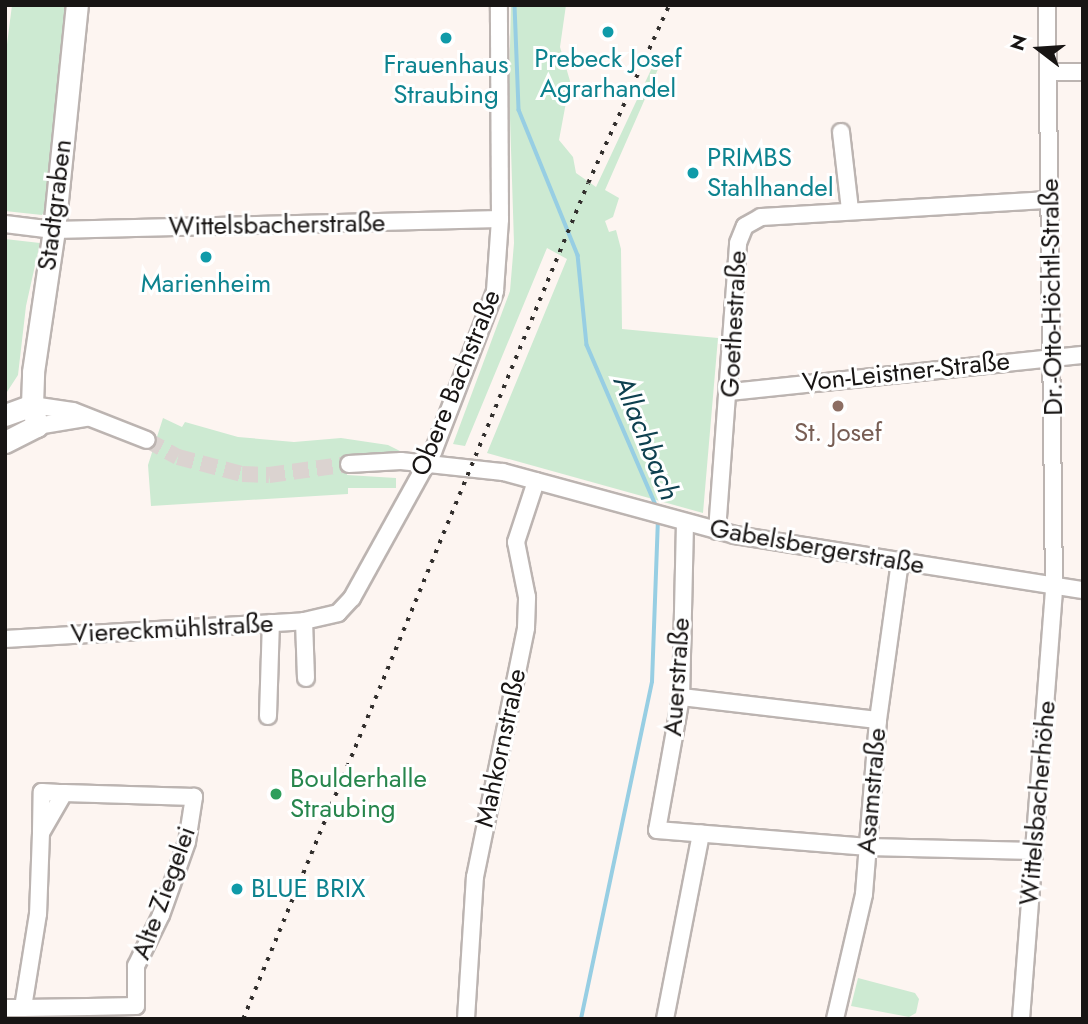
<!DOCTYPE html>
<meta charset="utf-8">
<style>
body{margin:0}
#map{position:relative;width:1088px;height:1024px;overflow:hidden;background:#fdf5f1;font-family:Jost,sans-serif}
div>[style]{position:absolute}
.green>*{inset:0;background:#cdead2}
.stream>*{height:3.5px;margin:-1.75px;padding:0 1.75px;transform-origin:1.75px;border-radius:1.75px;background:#97cee3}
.minor-tunnel>*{height:16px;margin-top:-8px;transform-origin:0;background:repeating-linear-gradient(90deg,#dbd3d0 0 16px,transparent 0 24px)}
.roads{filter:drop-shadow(2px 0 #bcb4b1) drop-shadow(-2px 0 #bcb4b1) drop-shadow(0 2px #bcb4b1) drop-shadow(0 -2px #bcb4b1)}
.minor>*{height:16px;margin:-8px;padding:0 8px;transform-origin:8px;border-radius:8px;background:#fff}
.major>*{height:21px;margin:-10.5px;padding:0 10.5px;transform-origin:10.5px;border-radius:10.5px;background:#fff}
.rail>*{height:3.5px;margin-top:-1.75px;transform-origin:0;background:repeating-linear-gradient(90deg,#322f2d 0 3.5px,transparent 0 10.5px)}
.dots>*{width:19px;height:19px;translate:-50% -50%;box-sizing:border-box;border:4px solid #fff;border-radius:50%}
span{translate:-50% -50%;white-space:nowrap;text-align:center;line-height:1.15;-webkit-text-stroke:6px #fff;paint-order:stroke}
.culture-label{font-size:26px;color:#0d838f}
.left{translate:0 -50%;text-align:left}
.street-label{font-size:26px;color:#181514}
.education-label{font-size:26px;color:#785e54}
.leisure-label{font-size:26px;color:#27864d}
.water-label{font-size:28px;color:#0e404f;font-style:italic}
.frame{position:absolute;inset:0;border:7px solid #181514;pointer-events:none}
.north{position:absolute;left:1004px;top:14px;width:70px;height:70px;-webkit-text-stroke:5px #fff;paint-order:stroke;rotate:287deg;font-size:19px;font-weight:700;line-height:28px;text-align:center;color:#181514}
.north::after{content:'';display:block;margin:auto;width:24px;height:32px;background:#181514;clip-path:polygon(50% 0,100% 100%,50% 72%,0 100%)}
</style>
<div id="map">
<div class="green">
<i style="clip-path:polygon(12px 5px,67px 5px,47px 208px,42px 215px,5px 211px,5px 60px)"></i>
<i style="clip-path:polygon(511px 5px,566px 5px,560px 47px,570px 81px,559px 140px,573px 157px,576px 173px,596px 187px,657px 57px,662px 60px,605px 190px,619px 198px,613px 217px,605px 221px,609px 232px,616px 230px,621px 249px,622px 329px,718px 338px,703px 513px,487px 453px,567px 259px,547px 248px,465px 446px,453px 444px,510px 291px,514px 243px,509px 87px)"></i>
<i style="clip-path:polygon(5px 239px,40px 243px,26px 306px,18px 375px,5px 395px)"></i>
<i style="clip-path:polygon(163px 418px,182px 427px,185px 422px,238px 437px,294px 442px,341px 438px,388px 445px,400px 451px,345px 460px,347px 475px,396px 478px,396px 488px,348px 488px,348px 494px,151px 506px,148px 465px)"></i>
<i style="clip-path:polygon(858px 978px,915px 993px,919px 999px,916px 1013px,909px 1017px,851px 1006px)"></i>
</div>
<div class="stream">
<i style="left:515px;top:5px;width:105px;rotate:87.8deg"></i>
<i style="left:519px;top:110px;width:157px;rotate:67.9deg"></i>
<i style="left:578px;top:255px;width:90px;rotate:84.3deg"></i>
<i style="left:587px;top:345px;width:180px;rotate:66.7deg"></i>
<i style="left:581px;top:1019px;width:344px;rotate:-78.1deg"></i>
<i style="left:652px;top:682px;width:164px;rotate:-87.9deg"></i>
</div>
<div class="minor-tunnel">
<i style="left:147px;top:440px;width:35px;rotate:29deg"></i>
<i style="left:178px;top:457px;width:66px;rotate:14.9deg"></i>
<i style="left:242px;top:474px;width:27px;rotate:2deg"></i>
<i style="left:269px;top:475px;width:81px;rotate:-7.8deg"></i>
</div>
<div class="roads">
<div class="minor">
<i style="left:1049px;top:72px;width:34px"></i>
<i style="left:841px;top:132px;width:79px;rotate:83.4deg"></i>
<i style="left:5px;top:224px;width:49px;rotate:7deg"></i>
<i style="left:54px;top:230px;width:446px;rotate:-1.4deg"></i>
<i style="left:730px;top:392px;width:355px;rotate:-6deg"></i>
<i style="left:32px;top:405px;width:41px;rotate:8.3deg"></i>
<i style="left:73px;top:411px;width:79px;rotate:21.4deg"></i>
<i style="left:37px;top:426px;width:50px;rotate:-9.3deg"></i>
<i style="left:349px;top:464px;width:52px;rotate:-3.3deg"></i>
<i style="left:401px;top:461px;width:103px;rotate:6.2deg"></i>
<i style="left:503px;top:472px;width:240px;rotate:15.2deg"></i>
<i style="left:735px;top:535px;width:352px;rotate:9deg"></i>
<i style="left:685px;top:523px;width:174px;rotate:91.3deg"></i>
<i style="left:681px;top:697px;width:135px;rotate:100.2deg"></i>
<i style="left:657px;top:830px;width:212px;rotate:4.6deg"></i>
<i style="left:868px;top:847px;width:166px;rotate:1.4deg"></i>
<i style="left:717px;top:531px;width:289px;rotate:-85.8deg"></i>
<i style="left:738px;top:243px;width:18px;rotate:-68deg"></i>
<i style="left:745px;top:226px;width:18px;rotate:-29deg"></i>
<i style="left:761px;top:217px;width:289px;rotate:-3.4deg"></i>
<i style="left:304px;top:621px;width:57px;rotate:88deg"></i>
<i style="left:5px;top:639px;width:300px;rotate:-3.4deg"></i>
<i style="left:304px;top:621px;width:35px;rotate:-13deg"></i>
<i style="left:338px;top:613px;width:21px;rotate:-47deg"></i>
<i style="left:352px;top:598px;width:167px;rotate:-61deg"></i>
<i style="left:433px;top:452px;width:173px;rotate:-68.9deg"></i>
<i style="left:495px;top:291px;width:72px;rotate:-86deg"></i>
<i style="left:500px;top:219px;width:214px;rotate:-90.3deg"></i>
<i style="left:681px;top:697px;width:198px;rotate:6.7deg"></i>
<i style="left:268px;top:716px;width:93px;rotate:-88.2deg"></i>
<i style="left:41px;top:831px;width:39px;rotate:-89deg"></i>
<i style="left:42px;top:792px;width:22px;rotate:3deg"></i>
<i style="left:5px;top:1008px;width:18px"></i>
<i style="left:23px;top:1008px;width:65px;rotate:-0.9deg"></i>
<i style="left:88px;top:1007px;width:48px;rotate:-1.2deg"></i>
<i style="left:136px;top:1006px;width:40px;rotate:-90deg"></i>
<i style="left:136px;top:966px;width:57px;rotate:-63.9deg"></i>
<i style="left:161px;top:915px;width:77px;rotate:-70.4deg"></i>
<i style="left:187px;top:842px;width:46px;rotate:-81.2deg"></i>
<i style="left:194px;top:797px;width:130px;rotate:-178.2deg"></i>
<i style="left:64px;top:793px;width:46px;rotate:119.9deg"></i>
<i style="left:41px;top:833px;width:81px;rotate:92.1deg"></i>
<i style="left:38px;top:914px;width:95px;rotate:99.1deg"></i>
<i style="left:466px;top:1019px;width:142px;rotate:-86.4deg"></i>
<i style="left:475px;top:877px;width:254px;rotate:-78.4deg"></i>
<i style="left:526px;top:628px;width:31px;rotate:-88deg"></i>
<i style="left:527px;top:597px;width:56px;rotate:-101.3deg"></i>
<i style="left:516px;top:542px;width:64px;rotate:-71.8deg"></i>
<i style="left:665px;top:1019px;width:189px;rotate:-79deg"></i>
<i style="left:835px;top:1019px;width:128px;rotate:-76.9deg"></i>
<i style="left:864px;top:894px;width:175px;rotate:-85.4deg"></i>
<i style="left:878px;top:720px;width:161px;rotate:-82.1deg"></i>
<i style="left:1021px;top:1019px;width:432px;rotate:-85.6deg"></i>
<i style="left:1054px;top:588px;width:583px;rotate:-90.69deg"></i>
</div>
<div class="major">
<i style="left:5px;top:415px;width:29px;rotate:-20deg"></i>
<i style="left:5px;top:442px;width:36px;rotate:-27deg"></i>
<i style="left:37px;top:426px;width:22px;rotate:-103deg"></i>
<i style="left:32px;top:405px;width:33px;rotate:-88deg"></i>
<i style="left:33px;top:372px;width:144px;rotate:-81.6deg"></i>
<i style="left:54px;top:230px;width:226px;rotate:-84.2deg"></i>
</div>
</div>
<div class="rail">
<i style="left:243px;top:1019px;width:904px;rotate:-67.58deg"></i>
<i style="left:588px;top:183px;width:196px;rotate:-65.5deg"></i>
</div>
<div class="dots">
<i style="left:608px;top:32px;background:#0f9aa8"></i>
<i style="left:446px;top:38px;background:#0f9aa8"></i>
<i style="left:693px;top:173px;background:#0f9aa8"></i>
<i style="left:206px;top:257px;background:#0f9aa8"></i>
<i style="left:838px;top:406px;background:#8d6e63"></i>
<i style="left:276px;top:794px;background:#2e9e5b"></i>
<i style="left:237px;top:889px;background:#0f9aa8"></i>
</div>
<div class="culture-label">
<span style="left:608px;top:74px">Prebeck Josef<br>Agrarhandel</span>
<span style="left:446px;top:80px">Frauenhaus<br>Straubing</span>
<span class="left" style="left:707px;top:173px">PRIMBS<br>Stahlhandel</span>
<span style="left:206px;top:284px">Marienheim</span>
<span class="left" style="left:251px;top:889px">BLUE BRIX</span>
</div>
<div class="street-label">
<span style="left:55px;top:205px;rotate:-83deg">Stadtgraben</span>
<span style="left:277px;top:225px;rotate:-1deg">Wittelsbacherstraße</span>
<span style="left:1052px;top:297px;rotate:-91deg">Dr.-Otto-Höchtl-Straße</span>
<span style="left:734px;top:324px;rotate:-87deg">Goethestraße</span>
<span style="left:906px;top:372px;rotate:-6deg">Von-Leistner-Straße</span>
<span style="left:456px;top:383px;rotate:-68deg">Obere Bachstraße</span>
<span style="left:817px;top:547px;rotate:10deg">Gabelsbergerstraße</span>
<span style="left:172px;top:629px;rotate:-3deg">Viereckmühlstraße</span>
<span style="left:677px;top:677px;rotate:-86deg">Auerstraße</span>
<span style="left:501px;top:748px;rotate:-78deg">Mahkornstraße</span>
<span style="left:872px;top:791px;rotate:-85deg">Asamstraße</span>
<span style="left:1038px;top:803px;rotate:-85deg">Wittelsbacherhöhe</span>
<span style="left:164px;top:893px;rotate:-70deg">Alte Ziegelei</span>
</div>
<div class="education-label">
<span style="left:838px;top:433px">St. Josef</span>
</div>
<div class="leisure-label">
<span class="left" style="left:290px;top:794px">Boulderhalle<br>Straubing</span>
</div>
<div class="water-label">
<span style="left:646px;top:438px;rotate:68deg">Allachbach</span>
</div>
<div class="frame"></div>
<div class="north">N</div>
</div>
